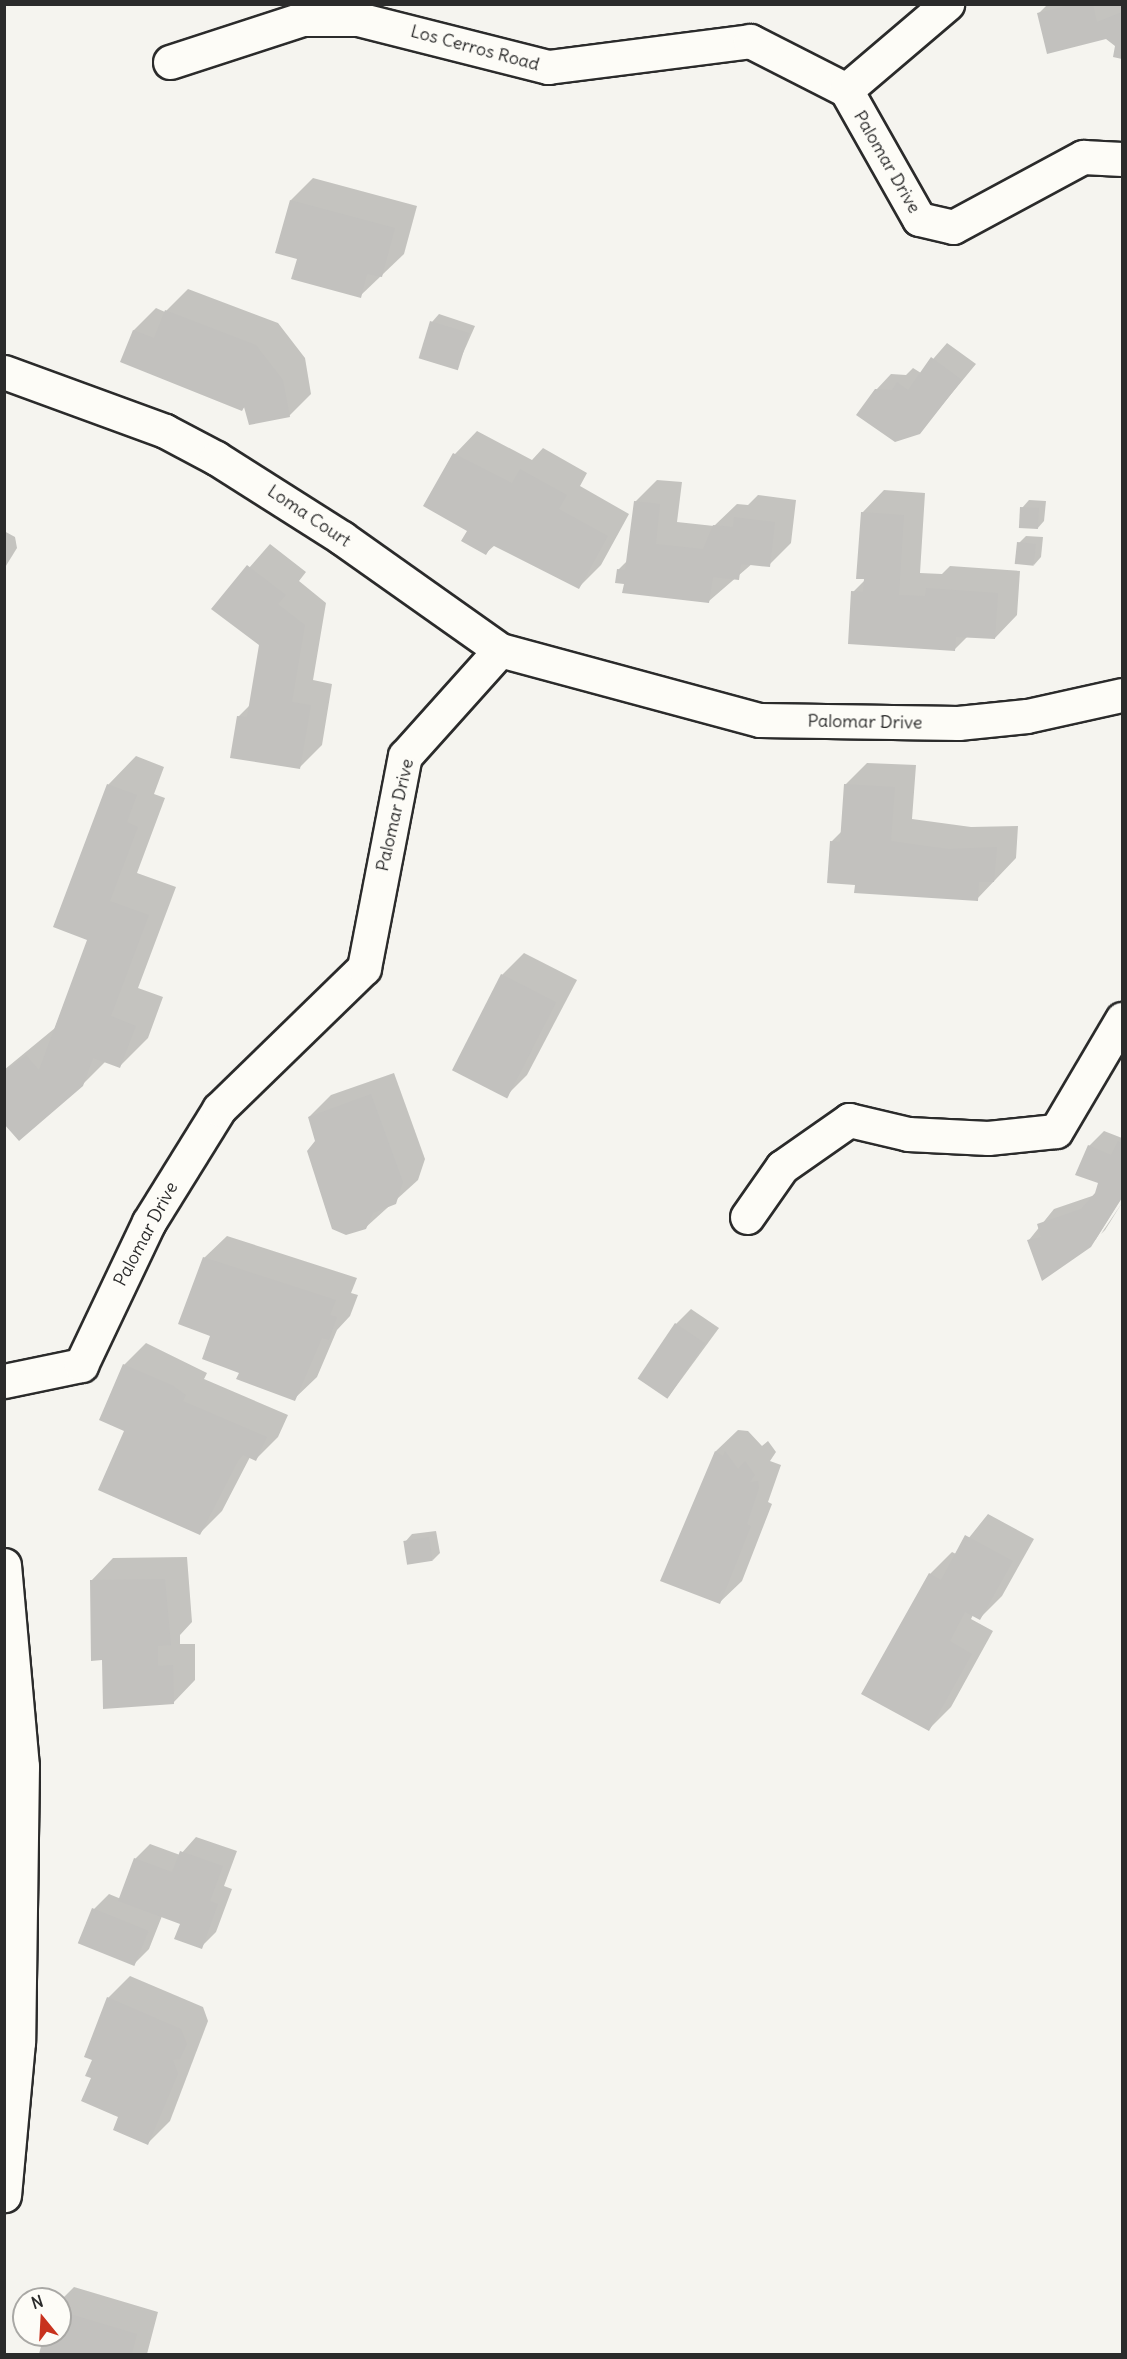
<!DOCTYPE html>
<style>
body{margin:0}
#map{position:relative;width:1127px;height:2359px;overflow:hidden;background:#f5f4ef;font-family:Delius,sans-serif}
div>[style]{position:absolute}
.shadow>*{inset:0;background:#0003}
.building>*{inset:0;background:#c2c1be;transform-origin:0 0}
.roads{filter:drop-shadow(2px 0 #2b2b2b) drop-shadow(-2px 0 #2b2b2b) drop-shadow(0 2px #2b2b2b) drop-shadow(0 -2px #2b2b2b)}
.minor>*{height:33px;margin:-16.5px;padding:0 16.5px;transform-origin:16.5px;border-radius:16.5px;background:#fdfcf7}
span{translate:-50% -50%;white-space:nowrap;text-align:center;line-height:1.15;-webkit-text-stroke:4.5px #fdfcf7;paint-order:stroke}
.street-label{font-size:18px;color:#2b2b2b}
.frame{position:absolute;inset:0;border:6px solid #2b2b2b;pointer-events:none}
.north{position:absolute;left:12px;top:2287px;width:60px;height:60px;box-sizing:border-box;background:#fdfcf7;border:2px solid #a9a8a5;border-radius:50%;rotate:342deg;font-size:16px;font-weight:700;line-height:24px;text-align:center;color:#2b2b2b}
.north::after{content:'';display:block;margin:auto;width:21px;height:27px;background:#c8321e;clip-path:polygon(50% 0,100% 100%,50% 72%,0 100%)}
</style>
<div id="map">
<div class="shadow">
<i style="clip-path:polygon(1048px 4px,1122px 4px,1122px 57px,1115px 56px,1116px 45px,1106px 37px,1039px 13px)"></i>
<i style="clip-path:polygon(313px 178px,417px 206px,404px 254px,360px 296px,298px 258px,291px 200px)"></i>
<i style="clip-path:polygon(188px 289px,278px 323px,305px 358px,311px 394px,289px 416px,245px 406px,242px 410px,122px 361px,134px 330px,156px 308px,165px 312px)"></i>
<i style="clip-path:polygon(439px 314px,475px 326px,456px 369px,432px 322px)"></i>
<i style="clip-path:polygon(947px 343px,976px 364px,919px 433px,876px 390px,891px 374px,906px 375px,913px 368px,921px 373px)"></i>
<i style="clip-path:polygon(477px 431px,532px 460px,543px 448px,587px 473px,580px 486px,629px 514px,601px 565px,579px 587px,495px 545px,486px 553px,469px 530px,425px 505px,455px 454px)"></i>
<i style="clip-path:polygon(657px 480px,682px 482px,677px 522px,714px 526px,737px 504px,748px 505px,758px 495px,796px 500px,791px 543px,769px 565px,753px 563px,709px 601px,625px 582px,618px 570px,628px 560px,635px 502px)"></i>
<i style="clip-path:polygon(884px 490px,925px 493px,920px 573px,942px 574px,950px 566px,1020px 571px,1017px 615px,995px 638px,968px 636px,955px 649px,853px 592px,867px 578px,862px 513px)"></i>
<i style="clip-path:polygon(1029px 500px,1046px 501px,1044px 521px,1037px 529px,1022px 508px)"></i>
<i style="clip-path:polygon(4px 531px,15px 537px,17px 548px,4px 569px)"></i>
<i style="clip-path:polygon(1026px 536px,1043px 537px,1041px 557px,1034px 565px,1019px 543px)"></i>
<i style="clip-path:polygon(270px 544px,306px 572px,299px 581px,326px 603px,313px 680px,332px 684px,322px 745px,300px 767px,238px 717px,251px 704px,260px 645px,213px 609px)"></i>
<i style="clip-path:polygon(136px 756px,164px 767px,154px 794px,165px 798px,137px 873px,176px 887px,138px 988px,163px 997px,148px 1038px,120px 1066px,106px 1061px,82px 1085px,4px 1122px,4px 1070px,55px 1028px,89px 939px,108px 785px)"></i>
<i style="clip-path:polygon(867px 763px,916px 765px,912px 819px,971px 827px,1018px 826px,1016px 858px,977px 899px,856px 884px,831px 842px,842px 831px,845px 785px)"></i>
<i style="clip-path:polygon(524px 953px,577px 980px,527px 1075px,505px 1097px,502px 975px)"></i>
<i style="clip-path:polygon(394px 1073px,425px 1159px,418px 1180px,365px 1228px,317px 1141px,309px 1117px,331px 1095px)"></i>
<i style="clip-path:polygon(1104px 1131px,1122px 1138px,1122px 1198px,1096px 1239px,1090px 1246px,1029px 1240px,1054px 1209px,1095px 1195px,1100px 1182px,1089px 1146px)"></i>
<i style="clip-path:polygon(1122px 1203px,1105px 1230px,1101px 1234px)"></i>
<i style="clip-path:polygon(227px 1236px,357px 1278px,351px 1293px,358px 1295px,350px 1316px,337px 1330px,317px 1377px,294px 1399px,241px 1372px,212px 1335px,204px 1258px)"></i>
<i style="clip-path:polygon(691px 1309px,719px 1328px,669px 1396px,676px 1324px)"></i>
<i style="clip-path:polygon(146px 1343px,207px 1373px,204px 1379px,288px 1415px,278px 1437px,256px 1459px,250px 1457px,222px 1511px,200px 1533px,126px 1430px,124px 1365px)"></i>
<i style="clip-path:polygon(738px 1430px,748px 1431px,762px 1446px,768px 1441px,776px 1452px,770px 1461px,781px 1465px,768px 1502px,772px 1504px,742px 1581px,719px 1603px,662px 1580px,716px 1451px)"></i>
<i style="clip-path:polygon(988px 1514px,1034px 1539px,1002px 1596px,980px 1618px,973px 1615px,971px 1619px,993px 1631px,951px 1707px,929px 1729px,864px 1693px,930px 1574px,952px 1552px,956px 1554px)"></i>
<i style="clip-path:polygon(436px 1531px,440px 1553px,433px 1560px,405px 1542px,412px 1534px)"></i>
<i style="clip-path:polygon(187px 1557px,192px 1622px,180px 1635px,180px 1644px,195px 1644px,195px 1680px,173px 1703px,104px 1659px,91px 1581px,113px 1558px)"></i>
<i style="clip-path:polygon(196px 1837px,237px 1851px,224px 1886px,232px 1889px,216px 1932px,201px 1947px,182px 1923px,162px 1916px,149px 1949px,134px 1964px,94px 1909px,109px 1894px,121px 1899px,135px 1859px,150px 1844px,180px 1855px)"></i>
<i style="clip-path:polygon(130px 1976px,203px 2007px,208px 2021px,170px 2121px,148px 2143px,93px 2077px,108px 1998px)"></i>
<i style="clip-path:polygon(74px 2287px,158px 2312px,147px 2354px,40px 2354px,45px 2335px,60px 2335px,60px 2301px)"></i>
</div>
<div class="building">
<i style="clip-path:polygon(1075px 4px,1093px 4px,1097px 22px,1122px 12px,1122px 59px,1113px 57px,1115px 46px,1106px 39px,1047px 54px,1037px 13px)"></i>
<i style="clip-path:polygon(290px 200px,395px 228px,382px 277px,367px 274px,361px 298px,291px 279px,297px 259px,275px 253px)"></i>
<i style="clip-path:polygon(165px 310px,256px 345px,283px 380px,290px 417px,249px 425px,244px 407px,242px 411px,120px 362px,133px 330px,154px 338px)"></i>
<i style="left:430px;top:321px;width:41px;height:39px;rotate:17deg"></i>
<i style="clip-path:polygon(931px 357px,962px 380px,920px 434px,895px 442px,856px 415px,875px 389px,892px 390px,897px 382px,908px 390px)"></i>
<i style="clip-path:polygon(453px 453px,512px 483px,520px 469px,567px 495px,559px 509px,608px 536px,579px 589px,492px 545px,486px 555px,461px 541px,467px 531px,423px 506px)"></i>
<i style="clip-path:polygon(634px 501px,660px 504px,656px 544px,703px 549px,713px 525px,733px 527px,734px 517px,775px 522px,770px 567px,741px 564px,739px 580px,713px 577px,709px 603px,622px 593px,624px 584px,615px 583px,617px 569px,625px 570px)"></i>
<i style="left:1020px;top:507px;width:19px;height:21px;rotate:3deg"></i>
<i style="clip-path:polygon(861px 512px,904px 515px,899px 595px,925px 596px,926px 588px,998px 593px,995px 639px,956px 637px,955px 651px,848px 644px,851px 591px,863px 592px,864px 579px,856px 579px)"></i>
<i style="left:1017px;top:542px;width:19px;height:22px;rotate:6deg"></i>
<i style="clip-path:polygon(247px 565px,286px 595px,278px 604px,305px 625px,292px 702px,311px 705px,300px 769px,230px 758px,237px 716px,247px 717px,259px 645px,211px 609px)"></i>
<i style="clip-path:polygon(107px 784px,137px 795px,127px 822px,138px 827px,110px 901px,149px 915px,111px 1016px,136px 1026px,120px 1068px,93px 1058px,83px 1086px,19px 1141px,4px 1124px,4px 1072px,26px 1055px,39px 1070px,87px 940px,53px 927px)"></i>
<i style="clip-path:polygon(844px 784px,895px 787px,891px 841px,948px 849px,997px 847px,994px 882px,979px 882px,978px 901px,854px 893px,855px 885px,827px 883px,830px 841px,840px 842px)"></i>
<i style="left:501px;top:974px;width:62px;height:108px;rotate:27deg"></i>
<i style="clip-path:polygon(371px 1094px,403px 1182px,396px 1204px,373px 1213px,366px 1229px,346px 1235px,332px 1229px,307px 1151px,315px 1141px,308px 1117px)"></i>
<i style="clip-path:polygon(1118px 1141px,1122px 1143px,1122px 1197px,1091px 1247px,1042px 1281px,1027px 1240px,1041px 1237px,1037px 1224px,1081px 1209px,1095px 1193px,1098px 1183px,1075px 1175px,1088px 1145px,1111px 1155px)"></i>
<i style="clip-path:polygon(203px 1257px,336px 1300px,330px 1315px,337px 1317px,329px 1340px,322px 1338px,295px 1401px,236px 1379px,239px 1373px,202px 1359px,210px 1336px,178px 1324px)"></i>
<i style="left:675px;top:1323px;width:36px;height:67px;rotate:34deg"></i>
<i style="clip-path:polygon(123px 1364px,172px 1385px,186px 1395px,183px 1401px,267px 1437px,256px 1461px,243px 1455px,238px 1461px,200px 1535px,98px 1490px,124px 1431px,99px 1420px)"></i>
<i style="clip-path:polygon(715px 1451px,723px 1456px,725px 1451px,738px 1469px,745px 1461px,755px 1475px,750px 1482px,758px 1481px,759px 1488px,747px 1524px,751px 1526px,720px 1604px,660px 1581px)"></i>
<i style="clip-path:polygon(965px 1535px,1013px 1561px,980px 1620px,965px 1612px,950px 1641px,972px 1654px,929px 1731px,861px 1694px,929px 1573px,941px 1580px)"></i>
<i style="left:429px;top:1537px;width:24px;height:26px;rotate:81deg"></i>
<i style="clip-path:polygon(165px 1579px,171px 1645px,158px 1646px,158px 1666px,173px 1665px,174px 1704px,103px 1709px,102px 1660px,91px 1661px,90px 1580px)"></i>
<i style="clip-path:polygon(180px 1851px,223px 1866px,210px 1901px,218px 1904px,202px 1949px,174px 1939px,180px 1924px,118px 1901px,134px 1858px,172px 1872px)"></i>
<i style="left:92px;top:1908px;width:61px;height:38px;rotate:22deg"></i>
<i style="clip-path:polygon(107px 1997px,181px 2029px,187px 2044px,180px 2059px,173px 2060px,178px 2074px,148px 2145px,113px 2130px,118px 2117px,81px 2101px,91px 2078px,85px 2076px,92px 2060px,84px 2057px)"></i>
<i style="clip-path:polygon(60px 2311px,137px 2334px,132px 2354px,39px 2354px,44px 2335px,60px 2335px)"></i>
</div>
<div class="roads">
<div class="minor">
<i style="left:170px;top:62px;width:139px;rotate:-18deg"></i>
<i style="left:302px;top:19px;width:56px"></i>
<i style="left:358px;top:19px;width:196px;rotate:14.2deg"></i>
<i style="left:548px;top:67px;width:204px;rotate:-7.3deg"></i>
<i style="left:750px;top:41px;width:108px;rotate:27deg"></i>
<i style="left:846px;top:90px;width:148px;rotate:60.5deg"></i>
<i style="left:919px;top:219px;width:35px;rotate:13deg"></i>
<i style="left:953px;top:227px;width:148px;rotate:-28.3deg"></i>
<i style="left:1083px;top:157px;width:39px;rotate:3deg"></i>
<i style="left:846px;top:90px;width:133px;rotate:-40.4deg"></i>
<i style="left:4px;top:372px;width:171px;rotate:20.1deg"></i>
<i style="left:165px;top:431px;width:58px;rotate:27.9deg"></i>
<i style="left:216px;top:458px;width:149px;rotate:32.4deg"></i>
<i style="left:342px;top:538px;width:194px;rotate:35.3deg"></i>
<i style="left:747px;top:1217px;width:61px;rotate:-55deg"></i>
<i style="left:782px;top:1167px;width:82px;rotate:-35deg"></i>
<i style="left:849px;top:1120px;width:61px;rotate:13.3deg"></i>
<i style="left:908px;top:1134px;width:80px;rotate:2.9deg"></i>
<i style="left:988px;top:1138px;width:68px;rotate:-5.9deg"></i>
<i style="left:1056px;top:1131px;width:130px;rotate:-59.5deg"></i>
<i style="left:4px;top:1381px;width:79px;rotate:-11.7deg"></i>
<i style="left:81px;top:1365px;width:158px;rotate:-64.6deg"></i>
<i style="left:149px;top:1222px;width:133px;rotate:-58.2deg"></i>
<i style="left:219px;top:1109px;width:202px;rotate:-44.2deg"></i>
<i style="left:364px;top:968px;width:216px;rotate:-79.1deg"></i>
<i style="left:405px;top:756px;width:142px;rotate:-48.1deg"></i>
<i style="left:500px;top:650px;width:269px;rotate:15.1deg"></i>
<i style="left:760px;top:720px;width:198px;rotate:0.9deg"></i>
<i style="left:958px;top:723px;width:69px;rotate:-5.8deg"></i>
<i style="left:1027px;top:716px;width:97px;rotate:-12.5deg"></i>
<i style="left:4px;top:1565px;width:202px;rotate:84.9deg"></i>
<i style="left:22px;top:1766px;width:276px;rotate:90.8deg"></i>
<i style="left:18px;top:2042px;width:154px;rotate:95.2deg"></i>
</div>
</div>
<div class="street-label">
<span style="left:475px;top:48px;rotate:15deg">Los Cerros Road</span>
<span style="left:887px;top:162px;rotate:60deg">Palomar Drive</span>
<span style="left:309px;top:516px;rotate:34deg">Loma Court</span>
<span style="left:865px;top:722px;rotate:1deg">Palomar Drive</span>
<span style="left:395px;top:815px;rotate:-77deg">Palomar Drive</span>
<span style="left:146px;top:1234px;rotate:-62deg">Palomar Drive</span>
</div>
<div class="frame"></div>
<div class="north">N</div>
</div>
